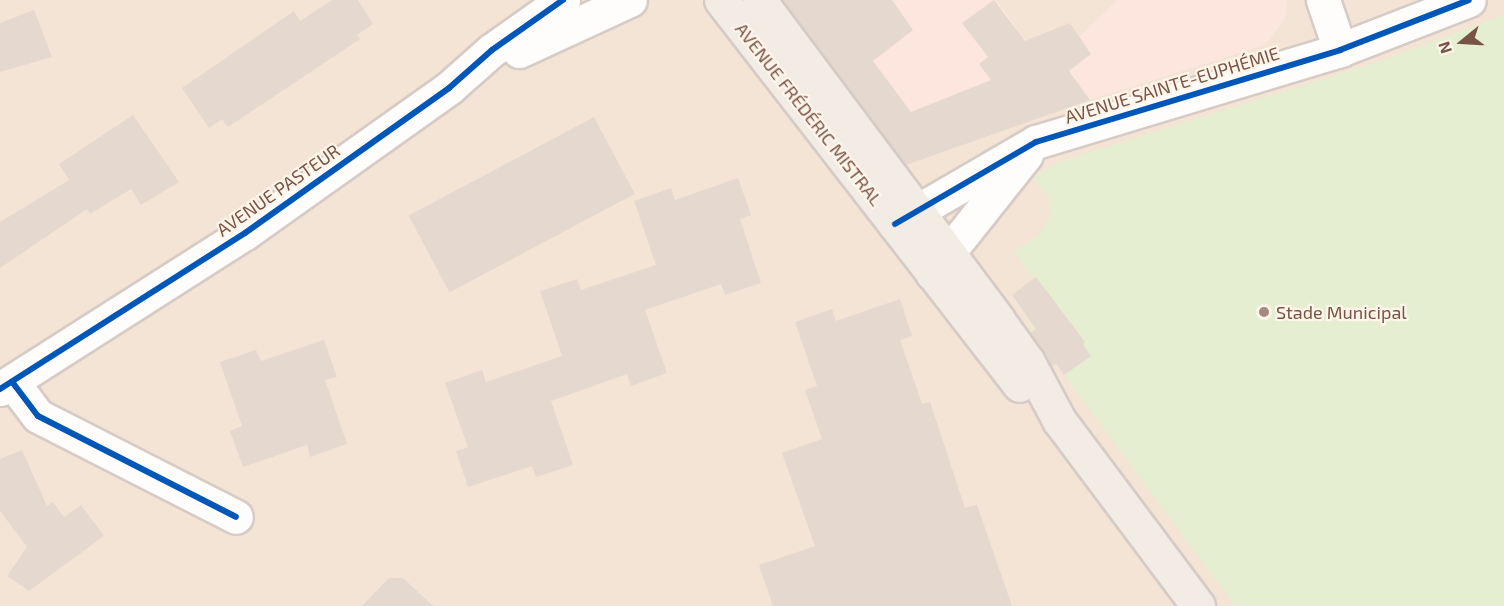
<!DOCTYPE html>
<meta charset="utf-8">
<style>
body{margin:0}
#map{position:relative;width:1504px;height:606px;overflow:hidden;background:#f8f0e8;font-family:"Exo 2",sans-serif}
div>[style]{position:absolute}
.residential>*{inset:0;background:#f4e4d6;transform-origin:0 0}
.commercial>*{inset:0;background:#fce6de}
.green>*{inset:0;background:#e5eed1}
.building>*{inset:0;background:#e5d8cf;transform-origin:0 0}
.roads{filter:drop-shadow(2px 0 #d6cbc5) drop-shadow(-2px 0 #d6cbc5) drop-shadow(0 2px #d6cbc5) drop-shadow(0 -2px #d6cbc5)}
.minor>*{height:33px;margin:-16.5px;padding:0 16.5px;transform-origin:16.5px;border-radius:16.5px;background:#fefdfc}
.major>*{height:33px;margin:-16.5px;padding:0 16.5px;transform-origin:16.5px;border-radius:16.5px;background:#f3ece4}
.cycleway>*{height:6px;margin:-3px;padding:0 3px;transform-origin:3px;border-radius:3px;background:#0057b8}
.dots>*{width:16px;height:16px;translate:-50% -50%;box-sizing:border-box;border:3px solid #fff5ea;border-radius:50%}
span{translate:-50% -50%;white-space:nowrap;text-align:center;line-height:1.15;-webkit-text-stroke:4.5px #fff5ea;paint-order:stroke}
.street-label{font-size:18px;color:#785446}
.poi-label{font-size:18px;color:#785446}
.left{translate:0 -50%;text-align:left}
.north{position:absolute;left:1432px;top:12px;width:60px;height:60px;-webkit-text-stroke:4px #fff5ea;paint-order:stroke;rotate:252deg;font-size:16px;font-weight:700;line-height:24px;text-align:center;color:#785446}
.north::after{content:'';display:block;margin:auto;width:21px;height:27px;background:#785446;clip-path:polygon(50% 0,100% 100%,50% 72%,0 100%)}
</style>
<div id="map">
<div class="residential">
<i style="left:0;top:0;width:1504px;height:606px"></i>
</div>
<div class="commercial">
<i style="clip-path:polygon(777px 0,996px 0,1026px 41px,1070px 23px,1079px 37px,1117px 0,1286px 0,1287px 4px,1285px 18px,1265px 45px,1090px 100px,903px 166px)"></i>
</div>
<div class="green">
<i style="clip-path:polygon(1504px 15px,1504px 606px,1235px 606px,1056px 364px,1051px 367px,1028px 335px,1035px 329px,1012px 295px,1033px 279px,1014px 252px,1041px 233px,1051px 213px,1048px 196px,1032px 178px,1056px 163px,1380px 61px)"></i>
</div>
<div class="building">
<i style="clip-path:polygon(332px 0,358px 0,373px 24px,357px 35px,360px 39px,228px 127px,222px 119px,209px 128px,182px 88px,294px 11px,300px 21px)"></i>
<i style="clip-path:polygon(782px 0,892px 0,913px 30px,873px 61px,911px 112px,991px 80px,979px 64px,988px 57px,962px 23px,994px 0,1025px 41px,1070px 23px,1091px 54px,1069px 71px,1090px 100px,906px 165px)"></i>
<i style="clip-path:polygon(34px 10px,52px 57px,0 72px,0 23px)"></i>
<i style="clip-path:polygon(133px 115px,179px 182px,141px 205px,131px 189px,90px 214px,87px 209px,0 268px,0 222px,69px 180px,59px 164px)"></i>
<i style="left:594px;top:117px;width:87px;height:210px;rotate:62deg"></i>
<i style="clip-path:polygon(738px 178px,751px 215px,740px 219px,761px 283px,725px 295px,721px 284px,645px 310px,667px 373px,631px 386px,627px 374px,551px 401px,573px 465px,536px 477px,532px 466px,468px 487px,456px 451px,468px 447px,445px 383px,482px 370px,486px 382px,562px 356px,540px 291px,577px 279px,581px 290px,656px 265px,634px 201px,671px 188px,675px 200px)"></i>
<i style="clip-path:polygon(1036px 277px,1085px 342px,1083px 345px,1091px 356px,1064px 375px,1056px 363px,1052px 367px,1030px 333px,1036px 329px,1012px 295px)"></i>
<i style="clip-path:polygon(900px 299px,912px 336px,900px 340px,922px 404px,930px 402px,965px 508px,977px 505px,1012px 606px,773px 606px,759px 565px,815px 546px,782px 453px,822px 439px,805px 390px,817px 386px,795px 322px,832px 309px,836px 321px)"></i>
<i style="clip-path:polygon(324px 340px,337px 377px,325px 380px,347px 444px,310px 457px,307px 445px,243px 467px,230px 431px,242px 426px,220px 362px,256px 350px,261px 361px)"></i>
<i style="clip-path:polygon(22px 450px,47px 506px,53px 502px,64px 517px,81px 505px,104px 536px,29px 591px,7px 576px,27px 547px,0 511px,0 459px)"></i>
<i style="clip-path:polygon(389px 578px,403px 578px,433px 606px,362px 606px)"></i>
</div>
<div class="roads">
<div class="minor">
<i style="left:1323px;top:0;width:53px;rotate:71.2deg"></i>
<i style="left:519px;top:51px;width:122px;rotate:-24.7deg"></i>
<i style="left:895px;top:224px;width:163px;rotate:-30.2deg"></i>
<i style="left:1036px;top:142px;width:318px;rotate:-16.8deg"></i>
<i style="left:1340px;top:50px;width:138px;rotate:-21.2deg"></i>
<i style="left:932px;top:273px;width:151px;rotate:-51.5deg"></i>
<i style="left:13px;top:383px;width:41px;rotate:52.9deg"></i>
<i style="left:38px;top:416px;width:222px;rotate:27deg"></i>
<i style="left:0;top:389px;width:290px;rotate:-32.5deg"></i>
<i style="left:245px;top:233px;width:250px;rotate:-35.4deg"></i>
<i style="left:449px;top:88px;width:57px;rotate:-41.5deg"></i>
<i style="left:492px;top:50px;width:87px;rotate:-35.2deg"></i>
</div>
<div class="major">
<i style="left:721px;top:0;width:487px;rotate:52.2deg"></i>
<i style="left:759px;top:0;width:399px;rotate:53.2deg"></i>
<i style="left:998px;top:320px;width:52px;rotate:54.5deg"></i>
<i style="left:1028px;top:362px;width:66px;rotate:61.9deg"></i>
<i style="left:1059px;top:420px;width:232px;rotate:53.2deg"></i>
</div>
</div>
<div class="cycleway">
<i style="left:895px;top:224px;width:163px;rotate:-30.2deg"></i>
<i style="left:1036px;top:142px;width:318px;rotate:-16.8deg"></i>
<i style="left:1340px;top:50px;width:138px;rotate:-21.2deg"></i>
<i style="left:13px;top:383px;width:41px;rotate:52.9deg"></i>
<i style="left:38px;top:416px;width:222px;rotate:27deg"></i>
<i style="left:0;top:389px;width:290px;rotate:-32.5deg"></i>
<i style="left:245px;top:233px;width:250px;rotate:-35.4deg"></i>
<i style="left:449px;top:88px;width:57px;rotate:-41.5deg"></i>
<i style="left:492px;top:50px;width:87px;rotate:-35.2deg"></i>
</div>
<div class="dots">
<i style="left:1264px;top:312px;background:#a58b7f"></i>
</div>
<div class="street-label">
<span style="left:1172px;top:85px;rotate:-17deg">AVENUE SAINTE-EUPHÉMIE</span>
<span style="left:809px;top:114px;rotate:52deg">AVENUE FRÉDÉRIC MISTRAL</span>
<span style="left:278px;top:190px;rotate:-35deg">AVENUE PASTEUR</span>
</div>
<div class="poi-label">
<span class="left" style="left:1276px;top:312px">Stade Municipal</span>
</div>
<div class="north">N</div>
</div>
